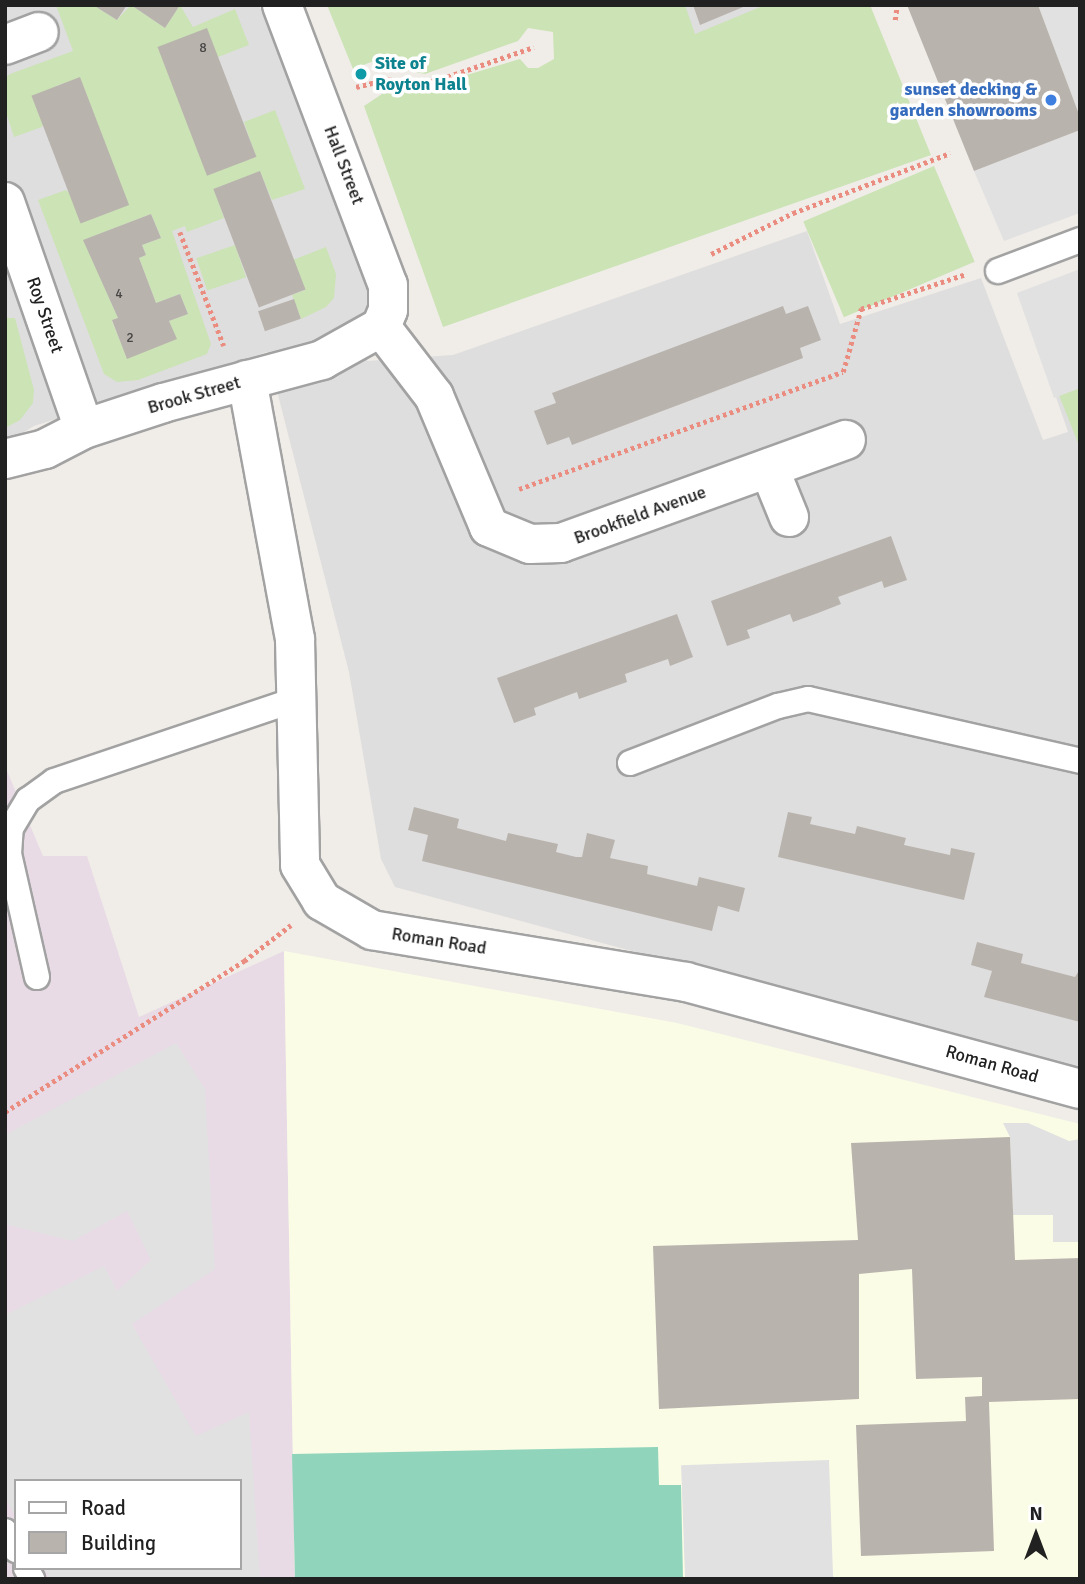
<!DOCTYPE html>
<style>
body{margin:0}
#map{position:relative;width:1085px;height:1584px;overflow:hidden;background:#f0ede8;font-family:Signika,sans-serif}
div>[style]{position:absolute}
.residential>*{inset:0;background:#dfdede}
.industrial>*{inset:0;background:#e8dbe5}
.education>*{inset:0;background:#fbfce6}
.grass>*{inset:0;background:#cbe3b5;transform-origin:0 0}
.pitch>*{inset:0;background:#90d5bb}
.parking>*{inset:0;background:#e1e1e1;transform-origin:0 0}
.building>*{inset:0;background:#b9b3ae;transform-origin:0 0}
.path>*{height:4.5px;margin-top:-2.25px;transform-origin:0;background:repeating-linear-gradient(90deg,#ea8c80 0 3.5px,transparent 0 7px)}
.roads{filter:drop-shadow(2px 0 #a2a2a2) drop-shadow(-2px 0 #a2a2a2) drop-shadow(0 2px #a2a2a2) drop-shadow(0 -2px #a2a2a2)}
.service>*{height:24px;margin:-12px;padding:0 12px;transform-origin:12px;border-radius:12px;background:#fff}
.minor>*{height:38px;margin:-19px;padding:0 19px;transform-origin:19px;border-radius:19px;background:#fff}
.dots>*{width:19px;height:19px;translate:-50% -50%;box-sizing:border-box;border:4px solid #fff;border-radius:50%}
span{translate:-50% -50%;white-space:nowrap;text-align:center;line-height:1.15;-webkit-text-stroke:7px #fff;paint-order:stroke}
.number-label{font-size:14px;color:#474644}
.number-label span{-webkit-text-stroke-width:0}
.culture-label{font-size:18px;color:#0d838f;font-weight:700}
.left{translate:0 -50%;text-align:left}
.shop-label{font-size:18px;color:#366cbe;font-weight:700}
.right{translate:-100% -50%;text-align:right}
.street-label{font-size:18px;color:#212121}
.frame{position:absolute;inset:0;border:7px solid #212121;pointer-events:none}
.legend{position:absolute;left:14px;top:1479px;width:228px;height:91px;box-sizing:border-box;background:#fff;border:2px solid #a6a6a6;margin:0;padding:9px 12px;list-style:none;font-size:21px;color:#212121}
.legend li{display:flex;align-items:center;gap:14px;height:35px}
.legend b{width:35px;border:2px solid #a6a6a6}
.north{position:absolute;left:1001px;top:1500px;width:70px;height:70px;-webkit-text-stroke:5px #fff;paint-order:stroke;rotate:0deg;font-size:19px;font-weight:700;line-height:28px;text-align:center;color:#212121}
.north::after{content:'';display:block;margin:auto;width:24px;height:32px;background:#212121;clip-path:polygon(50% 0,100% 100%,50% 72%,0 100%)}
</style>
<div id="map">
<div class="residential">
<i style="clip-path:polygon(5px 5px,259px 5px,370px 290px,367px 361px,453px 355px,807px 231px,840px 324px,981px 278px,1043px 440px,1068px 432px,1056px 397px,1080px 389px,1080px 1072px,395px 887px,381px 859px,349px 672px,267px 352px,34px 426px,5px 444px)"></i>
<i style="clip-path:polygon(662px 5px,768px 5px,691px 38px)"></i>
</div>
<div class="industrial">
<i style="clip-path:polygon(evenodd,5px 766px,43px 856px,87px 856px,139px 1017px,284px 951px,295px 1579px,5px 1579px,5px 766px,16px 1481px,240px 1481px,240px 1568px,16px 1568px,16px 1481px)"></i>
</div>
<div class="education">
<i style="clip-path:polygon(284px 951px,677px 1023px,1080px 1124px,1080px 1579px,295px 1579px)"></i>
</div>
<div class="grass">
<i style="clip-path:polygon(evenodd,56px 5px,93px 5px,117px 20px,131px 5px,165px 28px,180px 5px,193px 27px,235px 9px,249px 45px,218px 57px,158px 47px,194px 140px,207px 174px,256px 157px,244px 122px,275px 110px,305px 189px,272px 200px,260px 172px,214px 189px,224px 218px,187px 232px,185px 226px,172px 231px,211px 344px,207px 354px,138px 380px,117px 382px,104px 374px,38px 200px,66px 190px,94px 218px,128px 205px,80px 78px,56px 86px,42px 127px,14px 137px,5px 109px,5px 78px,10px 74px,73px 51px,56px 5px,151px 214px,161px 238px,142px 245px,146px 255px,139px 258px,156px 303px,180px 294px,188px 314px,169px 321px,176px 339px,127px 358px,112px 321px,118px 318px,84px 240px,151px 214px)"></i>
<i style="clip-path:polygon(327px 5px,685px 5px,695px 34px,765px 5px,870px 5px,931px 155px,443px 327px,364px 106px,382px 94px,417px 90px,520px 59px,528px 68px,538px 68px,554px 59px,553px 32px,528px 28px,518px 41px,425px 74px,371px 62px,353px 69px)"></i>
<i style="left:934px;top:166px;width:104px;height:142px;rotate:67deg"></i>
<i style="left:235px;top:245px;width:34px;height:41px;rotate:71deg"></i>
<i style="clip-path:polygon(326px 247px,336px 274px,334px 298px,326px 307px,301px 319px,292px 295px,305px 290px,293px 260px)"></i>
<i style="clip-path:polygon(5px 318px,15px 318px,34px 390px,33px 403px,20px 420px,5px 428px)"></i>
<i style="clip-path:polygon(1080px 388px,1080px 448px,1059px 395px)"></i>
</div>
<div class="pitch">
<i style="clip-path:polygon(658px 1447px,659px 1485px,681px 1485px,683px 1579px,295px 1579px,292px 1454px)"></i>
</div>
<div class="parking">
<i style="clip-path:polygon(1038px 5px,1080px 5px,1080px 117px)"></i>
<i style="clip-path:polygon(1080px 130px,1080px 213px,1004px 241px,974px 171px)"></i>
<i style="clip-path:polygon(1080px 269px,1080px 388px,1054px 398px,1017px 293px)"></i>
<i style="clip-path:polygon(176px 1043px,205px 1089px,215px 1269px,132px 1324px,196px 1436px,249px 1412px,260px 1579px,50px 1579px,44px 1568px,240px 1568px,240px 1481px,16px 1481px,16px 1517px,5px 1498px,5px 1315px,104px 1266px,117px 1291px,151px 1260px,127px 1211px,73px 1241px,5px 1224px,5px 1135px)"></i>
<i style="clip-path:polygon(1003px 1123px,1028px 1123px,1069px 1141px,1080px 1139px,1080px 1242px,1053px 1242px,1053px 1215px,1013px 1215px,1010px 1137px)"></i>
<i style="left:829px;top:1460px;width:119px;height:148px;rotate:88deg"></i>
</div>
<div class="building">
<i style="clip-path:polygon(93px 5px,127px 5px,117px 20px)"></i>
<i style="clip-path:polygon(131px 5px,180px 5px,165px 28px)"></i>
<i style="clip-path:polygon(693px 5px,748px 5px,700px 25px)"></i>
<i style="clip-path:polygon(907px 5px,1038px 5px,1080px 117px,1080px 130px,974px 171px)"></i>
<i style="left:207px;top:28px;width:138px;height:53px;rotate:69deg"></i>
<i style="left:80px;top:77px;width:137px;height:52px;rotate:69deg"></i>
<i style="left:260px;top:171px;width:127px;height:50px;rotate:69deg"></i>
<i style="clip-path:polygon(151px 214px,161px 238px,142px 245px,146px 255px,139px 258px,156px 303px,180px 294px,188px 314px,169px 321px,177px 339px,127px 359px,112px 320px,118px 318px,83px 240px)"></i>
<i style="left:294px;top:299px;width:21px;height:38px;rotate:71deg"></i>
<i style="clip-path:polygon(783px 306px,786px 314px,808px 306px,821px 340px,800px 348px,803px 358px,572px 445px,569px 437px,547px 445px,534px 411px,556px 403px,552px 393px)"></i>
<i style="clip-path:polygon(891px 536px,907px 580px,884px 588px,882px 581px,838px 597px,841px 604px,818px 613px,793px 622px,790px 614px,747px 630px,750px 638px,727px 646px,711px 601px)"></i>
<i style="clip-path:polygon(677px 614px,693px 657px,670px 666px,668px 659px,625px 674px,627px 682px,579px 699px,577px 692px,534px 708px,536px 715px,514px 723px,497px 678px)"></i>
<i style="clip-path:polygon(414px 807px,459px 819px,457px 828px,506px 841px,508px 833px,558px 844px,556px 852px,576px 857px,582px 857px,587px 833px,615px 840px,610px 858px,648px 866px,647px 874px,697px 886px,699px 877px,745px 888px,739px 912px,718px 906px,712px 931px,422px 861px,428px 835px,408px 830px)"></i>
<i style="clip-path:polygon(788px 812px,812px 817px,810px 824px,855px 834px,857px 826px,906px 838px,904px 845px,950px 855px,951px 848px,975px 853px,964px 900px,778px 857px)"></i>
<i style="clip-path:polygon(977px 942px,1023px 954px,1021px 963px,1075px 977px,1080px 969px,1080px 1022px,984px 997px,992px 971px,971px 965px)"></i>
<i style="clip-path:polygon(1010px 1137px,1015px 1260px,1080px 1258px,1080px 1399px,989px 1402px,994px 1551px,861px 1556px,856px 1425px,966px 1421px,965px 1397px,982px 1396px,982px 1377px,916px 1379px,912px 1269px,859px 1274px,859px 1399px,659px 1409px,653px 1246px,858px 1240px,851px 1143px)"></i>
</div>
<div class="path">
<i style="left:895px;top:20px;width:15px;rotate:-82deg"></i>
<i style="left:356px;top:87px;width:33px;rotate:-14deg"></i>
<i style="left:388px;top:79px;width:28px;rotate:10deg"></i>
<i style="left:416px;top:84px;width:25px;rotate:-11deg"></i>
<i style="left:441px;top:79px;width:98px;rotate:-19deg"></i>
<i style="left:180px;top:232px;width:122px;rotate:68.9deg"></i>
<i style="left:711px;top:254px;width:92px;rotate:-26.6deg"></i>
<i style="left:793px;top:213px;width:168px;rotate:-20.9deg"></i>
<i style="left:519px;top:489px;width:344px;rotate:-19.9deg"></i>
<i style="left:843px;top:372px;width:66px;rotate:-74.1deg"></i>
<i style="left:861px;top:309px;width:111px;rotate:-18.4deg"></i>
<i style="left:5px;top:1112px;width:283px;rotate:-32.3deg"></i>
<i style="left:244px;top:961px;width:59px;rotate:-37.5deg"></i>
</div>
<div class="roads">
<div class="service">
<i style="left:998px;top:271px;width:88px;rotate:-20.7deg"></i>
<i style="left:630px;top:763px;width:159px;rotate:-21.1deg"></i>
<i style="left:778px;top:706px;width:31px;rotate:-13deg"></i>
<i style="left:808px;top:699px;width:279px;rotate:12.8deg"></i>
<i style="left:37px;top:977px;width:126px;rotate:-102.8deg"></i>
<i style="left:9px;top:854px;width:26px;rotate:-86deg"></i>
<i style="left:11px;top:828px;width:33px;rotate:-59deg"></i>
<i style="left:28px;top:800px;width:32px;rotate:-36deg"></i>
<i style="left:54px;top:781px;width:253px;rotate:-18.6deg"></i>
<i style="left:5px;top:1531px;width:22px;rotate:60deg"></i>
<i style="left:26px;top:1568px;width:13px;rotate:61deg"></i>
</div>
<div class="minor">
<i style="left:282px;top:5px;width:299px;rotate:69.3deg"></i>
<i style="left:388px;top:285px;width:25px;rotate:90deg"></i>
<i style="left:388px;top:310px;width:18px;rotate:112deg"></i>
<i style="left:5px;top:45px;width:36px;rotate:-21deg"></i>
<i style="left:5px;top:202px;width:240px;rotate:70.8deg"></i>
<i style="left:381px;top:327px;width:87px;rotate:52.5deg"></i>
<i style="left:434px;top:396px;width:142px;rotate:67.2deg"></i>
<i style="left:489px;top:527px;width:44px;rotate:22.5deg"></i>
<i style="left:530px;top:544px;width:31px;rotate:-2deg"></i>
<i style="left:561px;top:543px;width:303px;rotate:-19.9deg"></i>
<i style="left:247px;top:380px;width:263px;rotate:79.5deg"></i>
<i style="left:295px;top:639px;width:226px;rotate:88.7deg"></i>
<i style="left:300px;top:865px;width:42px;rotate:58.6deg"></i>
<i style="left:322px;top:901px;width:58px;rotate:30.1deg"></i>
<i style="left:372px;top:930px;width:318px;rotate:9.4deg"></i>
<i style="left:686px;top:982px;width:408px;rotate:15.2deg"></i>
<i style="left:5px;top:459px;width:41px;rotate:-14deg"></i>
<i style="left:45px;top:449px;width:44px;rotate:-27.1deg"></i>
<i style="left:84px;top:429px;width:83px;rotate:-18.2deg"></i>
<i style="left:163px;top:403px;width:165px;rotate:-15.1deg"></i>
<i style="left:322px;top:360px;width:68px;rotate:-29.2deg"></i>
<i style="left:769px;top:468px;width:53px;rotate:67.8deg"></i>
</div>
</div>
<div class="dots">
<i style="left:361px;top:74px;background:#0f9aa8"></i>
<i style="left:1051px;top:100px;background:#3f7fe0"></i>
</div>
<div class="number-label">
<span style="left:203px;top:48px">8</span>
<span style="left:119px;top:294px">4</span>
<span style="left:130px;top:338px">2</span>
</div>
<div class="culture-label">
<span class="left" style="left:375px;top:74px">Site of<br>Royton Hall</span>
</div>
<div class="shop-label">
<span class="right" style="left:1037px;top:100px">sunset decking &amp;<br>garden showrooms</span>
</div>
<div class="street-label">
<span style="left:344px;top:165px;rotate:69deg">Hall Street</span>
<span style="left:45px;top:315px;rotate:71deg">Roy Street</span>
<span style="left:194px;top:395px;rotate:-16deg">Brook Street</span>
<span style="left:640px;top:515px;rotate:-20deg">Brookfield Avenue</span>
<span style="left:439px;top:941px;rotate:9deg">Roman Road</span>
<span style="left:992px;top:1064px;rotate:16deg">Roman Road</span>
</div>
<div class="frame"></div>
<ul class="legend">
<li><b style="height:9px;background:#fff"></b>Road</li>
<li><b style="height:19px;background:#b9b3ae"></b>Building</li>
</ul>
<div class="north">N</div>
</div>
